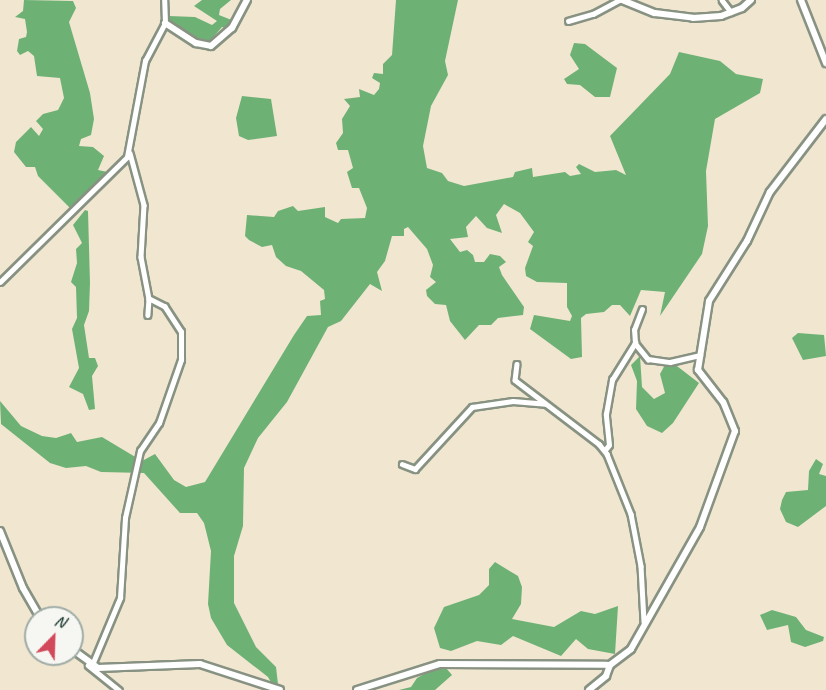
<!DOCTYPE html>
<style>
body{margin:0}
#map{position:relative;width:826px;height:690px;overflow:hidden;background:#f1e7d1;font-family:Caveat,sans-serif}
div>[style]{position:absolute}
.forest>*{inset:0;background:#6eb175}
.roads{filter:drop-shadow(2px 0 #889282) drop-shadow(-2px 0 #889282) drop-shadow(0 2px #889282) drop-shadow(0 -2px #889282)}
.minor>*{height:4.5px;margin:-2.25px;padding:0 2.25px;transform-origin:2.25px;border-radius:2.25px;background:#fff}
.tertiary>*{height:6px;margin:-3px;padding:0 3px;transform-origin:3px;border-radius:3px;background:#fff}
span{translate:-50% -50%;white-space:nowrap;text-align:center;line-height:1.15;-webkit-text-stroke:4.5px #f6f6f2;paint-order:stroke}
.north{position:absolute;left:24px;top:606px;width:60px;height:60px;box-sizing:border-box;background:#f6f6f2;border:2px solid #a0aca6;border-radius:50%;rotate:23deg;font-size:16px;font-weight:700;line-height:24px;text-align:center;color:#1f3d34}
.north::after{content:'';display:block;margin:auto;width:21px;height:27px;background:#d1495b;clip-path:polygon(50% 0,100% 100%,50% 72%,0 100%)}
</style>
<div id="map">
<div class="forest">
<i style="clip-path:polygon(24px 0,73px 1px,76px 8px,69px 22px,90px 93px,94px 119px,91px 135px,81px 139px,79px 146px,93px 147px,104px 156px,98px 170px,117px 174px,74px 212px,38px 176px,35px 167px,26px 167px,14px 152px,16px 142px,31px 127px,39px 136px,43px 129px,36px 121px,43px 114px,58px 110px,64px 98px,60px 78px,37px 76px,34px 56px,28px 51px,20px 55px,17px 51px,19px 39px,26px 37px,27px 32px,25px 19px,15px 17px,23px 11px)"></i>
<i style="clip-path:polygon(202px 0,231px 0,220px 9px,219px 15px,234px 21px,229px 30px,222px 27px,209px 42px,171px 30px,169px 16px,195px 17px,212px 25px,217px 21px,194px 6px)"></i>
<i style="clip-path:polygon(396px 0,458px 0,445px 61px,448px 75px,431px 106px,423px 146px,427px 168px,442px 173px,448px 181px,464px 186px,513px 177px,515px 172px,532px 168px,533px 177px,565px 172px,570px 176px,581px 174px,576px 167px,579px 164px,595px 172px,616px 170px,626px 175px,610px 136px,670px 74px,679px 52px,720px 61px,736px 74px,763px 79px,760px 93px,715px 119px,706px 171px,708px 226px,702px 254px,660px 316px,665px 292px,641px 290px,630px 316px,620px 305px,612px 305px,604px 312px,586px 314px,581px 318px,582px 357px,571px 359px,530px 329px,534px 315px,570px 321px,572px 316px,567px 307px,567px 283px,537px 282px,526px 276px,525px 268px,533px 246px,528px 242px,534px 232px,520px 213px,504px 204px,496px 215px,502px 233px,487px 228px,476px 216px,466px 227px,468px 237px,450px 239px,460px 252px,467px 250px,473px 255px,475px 262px,484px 262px,490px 254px,500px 256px,506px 262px,499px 267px,502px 275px,524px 307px,523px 315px,498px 318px,491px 325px,479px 325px,465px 340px,450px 321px,446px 305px,435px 304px,427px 296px,426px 290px,436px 282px,430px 277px,433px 265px,427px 249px,408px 227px,404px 229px,404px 236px,392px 236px,385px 261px,377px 272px,382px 291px,370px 284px,341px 321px,328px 327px,287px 402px,258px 438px,244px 468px,243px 526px,234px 556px,234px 603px,256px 647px,276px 667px,278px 684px,273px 686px,268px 677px,227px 645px,211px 618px,208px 604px,211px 551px,204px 523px,197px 513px,180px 513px,144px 473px,101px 472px,86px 466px,66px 468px,50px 463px,1px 424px,0 401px,21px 426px,42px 436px,56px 438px,71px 433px,77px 442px,102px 437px,142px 461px,155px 454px,174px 480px,186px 487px,205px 482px,294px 335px,307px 316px,321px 315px,320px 301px,325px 299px,324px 290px,301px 271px,286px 266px,276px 257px,272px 245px,262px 247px,249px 240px,245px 236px,247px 215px,274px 217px,278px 211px,293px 206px,298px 211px,325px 207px,325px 217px,338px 223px,341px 219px,365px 218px,367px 208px,359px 188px,352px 188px,347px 172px,353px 168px,348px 150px,338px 150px,336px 143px,343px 133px,342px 119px,350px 106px,344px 99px,360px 97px,359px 89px,374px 95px,379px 89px,380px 83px,372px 78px,374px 73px,383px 74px,383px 64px,392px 55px)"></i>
<i style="clip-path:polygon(574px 43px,585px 44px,617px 68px,610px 97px,595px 97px,580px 85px,567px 84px,564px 79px,579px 69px,570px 55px)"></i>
<i style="clip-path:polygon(242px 96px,271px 99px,277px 136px,248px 140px,239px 136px,236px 118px)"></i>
<i style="clip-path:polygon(85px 210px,88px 211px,90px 283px,89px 311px,84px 325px,89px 358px,95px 358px,98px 366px,92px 376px,95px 409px,89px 410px,83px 394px,69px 387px,79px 368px,72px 329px,77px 318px,76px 287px,71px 282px,77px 263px,76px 249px,82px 243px,73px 225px)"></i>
<i style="clip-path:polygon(798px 333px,824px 335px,826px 356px,803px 360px,792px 338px)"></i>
<i style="clip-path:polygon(640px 356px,642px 387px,654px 399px,665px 393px,660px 374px,666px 363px,673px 363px,699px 383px,673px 423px,662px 433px,647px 426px,636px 409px,637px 381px,631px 365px)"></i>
<i style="clip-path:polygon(816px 459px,823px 464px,819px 474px,826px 476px,826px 506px,798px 527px,786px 522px,780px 509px,782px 500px,786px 492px,808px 490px,809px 471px)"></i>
<i style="clip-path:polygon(495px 562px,518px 576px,522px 587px,521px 604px,512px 619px,554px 627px,581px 611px,595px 614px,618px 606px,615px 654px,588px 649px,576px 639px,561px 656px,513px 636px,501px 645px,477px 641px,451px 651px,440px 648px,434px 628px,444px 607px,479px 595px,489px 585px,489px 569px)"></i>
<i style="clip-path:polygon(772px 610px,796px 617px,806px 630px,824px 637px,823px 641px,805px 647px,791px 642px,788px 625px,767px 630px,760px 615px)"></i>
<i style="clip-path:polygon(435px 668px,446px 668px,452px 675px,435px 690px,399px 690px,411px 687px,417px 678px)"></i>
</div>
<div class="roads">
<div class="minor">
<i style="left:722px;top:0;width:15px;rotate:53deg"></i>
<i style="left:568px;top:21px;width:26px;rotate:-16deg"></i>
<i style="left:593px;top:14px;width:30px;rotate:-28deg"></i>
<i style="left:130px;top:153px;width:54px;rotate:74.9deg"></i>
<i style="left:144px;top:205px;width:52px;rotate:93.3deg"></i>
<i style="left:141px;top:257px;width:43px;rotate:79.2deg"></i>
<i style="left:149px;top:299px;width:16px;rotate:94deg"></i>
<i style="left:0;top:282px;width:178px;rotate:-44.5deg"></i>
<i style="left:127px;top:157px;width:98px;rotate:-79.4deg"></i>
<i style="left:145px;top:61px;width:43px;rotate:-62.2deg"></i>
<i style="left:165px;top:23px;width:23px;rotate:-92deg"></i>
<i style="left:635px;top:343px;width:13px;rotate:-94deg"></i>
<i style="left:634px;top:330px;width:22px;rotate:-69deg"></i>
<i style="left:517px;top:364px;width:16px;rotate:97deg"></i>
<i style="left:515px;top:380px;width:106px;rotate:37.3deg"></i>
<i style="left:599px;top:444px;width:13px;rotate:51deg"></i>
<i style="left:607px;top:454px;width:65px;rotate:68.2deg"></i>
<i style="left:631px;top:514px;width:53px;rotate:79.1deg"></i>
<i style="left:641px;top:566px;width:56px;rotate:86.9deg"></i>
<i style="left:605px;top:450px;width:6px;rotate:-51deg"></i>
<i style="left:609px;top:445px;width:31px;rotate:-96deg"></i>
<i style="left:606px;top:414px;width:35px;rotate:-80deg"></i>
<i style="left:612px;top:380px;width:44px;rotate:-58.1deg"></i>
<i style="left:635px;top:343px;width:21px;rotate:51deg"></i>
<i style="left:648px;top:359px;width:22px;rotate:8deg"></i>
<i style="left:670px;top:362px;width:31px;rotate:-13deg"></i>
<i style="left:402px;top:464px;width:14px;rotate:21deg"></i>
<i style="left:415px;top:469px;width:84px;rotate:-47.4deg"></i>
<i style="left:472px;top:407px;width:41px;rotate:-8.3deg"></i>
<i style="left:513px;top:401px;width:32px;rotate:5deg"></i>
<i style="left:88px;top:665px;width:40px;rotate:39deg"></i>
<i style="left:92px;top:665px;width:73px;rotate:-67.3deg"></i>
<i style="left:120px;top:598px;width:80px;rotate:-86.4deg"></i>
<i style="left:125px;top:518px;width:69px;rotate:-77.4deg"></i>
<i style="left:140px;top:451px;width:34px;rotate:-56deg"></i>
<i style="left:159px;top:423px;width:67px;rotate:-70.8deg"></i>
<i style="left:181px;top:360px;width:28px;rotate:-90deg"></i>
<i style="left:181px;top:332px;width:30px;rotate:-123deg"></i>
<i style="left:165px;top:307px;width:18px;rotate:-153deg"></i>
</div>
<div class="tertiary">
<i style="left:622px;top:0;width:35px;rotate:22deg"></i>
<i style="left:655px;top:13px;width:38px;rotate:7deg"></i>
<i style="left:693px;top:18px;width:28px;rotate:-4deg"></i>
<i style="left:721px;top:16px;width:22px;rotate:-21deg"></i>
<i style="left:742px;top:8px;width:12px;rotate:-42deg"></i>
<i style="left:801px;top:0;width:68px;rotate:68.4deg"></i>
<i style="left:165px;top:23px;width:37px;rotate:33deg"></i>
<i style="left:196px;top:43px;width:15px;rotate:11deg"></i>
<i style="left:211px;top:46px;width:28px;rotate:-41deg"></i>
<i style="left:232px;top:28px;width:32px;rotate:-62deg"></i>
<i style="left:0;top:531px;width:61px;rotate:68deg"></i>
<i style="left:23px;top:588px;width:34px;rotate:60deg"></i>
<i style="left:72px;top:649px;width:32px;rotate:36deg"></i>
<i style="left:98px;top:668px;width:102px;rotate:-2.2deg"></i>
<i style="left:200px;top:664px;width:84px;rotate:18deg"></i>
<i style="left:357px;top:690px;width:87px;rotate:-17.4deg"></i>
<i style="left:440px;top:664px;width:170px;rotate:0.3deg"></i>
<i style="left:610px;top:665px;width:26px;rotate:-37deg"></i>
<i style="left:631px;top:649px;width:140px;rotate:-60.5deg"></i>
<i style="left:700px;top:527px;width:102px;rotate:-70deg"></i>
<i style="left:735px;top:431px;width:31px;rotate:-112deg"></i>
<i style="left:723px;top:402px;width:41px;rotate:-128deg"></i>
<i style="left:698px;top:370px;width:70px;rotate:-80.9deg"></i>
<i style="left:709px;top:301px;width:71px;rotate:-57.7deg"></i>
<i style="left:747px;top:241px;width:54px;rotate:-64.9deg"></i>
<i style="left:770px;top:192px;width:92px;rotate:-52.5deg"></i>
<i style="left:589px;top:690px;width:22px;rotate:-39deg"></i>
<i style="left:606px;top:676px;width:12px;rotate:-70deg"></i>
</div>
</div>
<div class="north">N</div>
</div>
